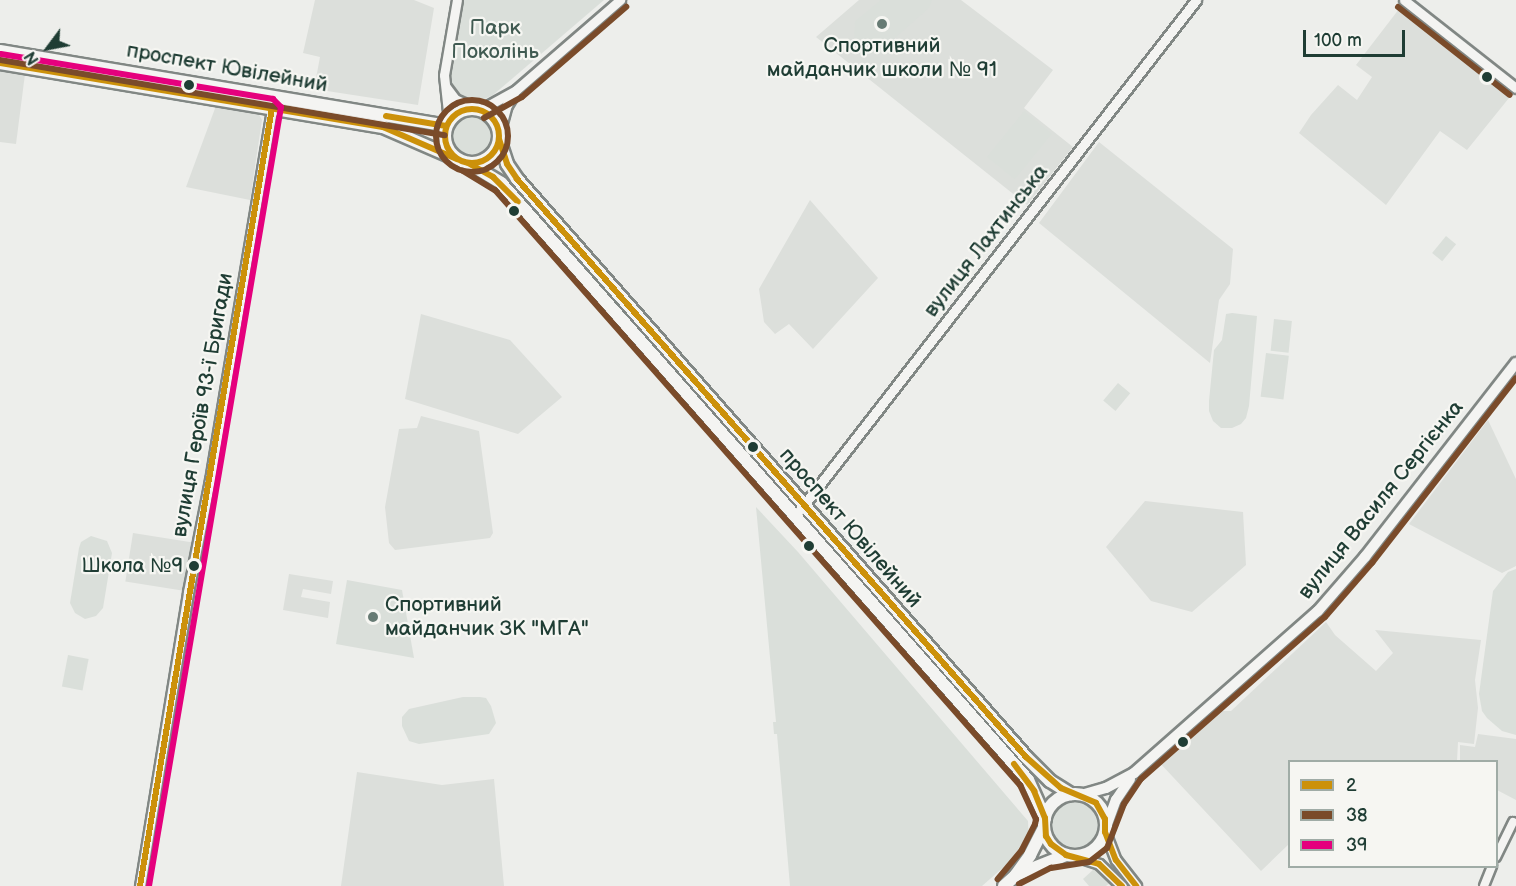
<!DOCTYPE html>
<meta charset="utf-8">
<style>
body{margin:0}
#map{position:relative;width:1516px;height:886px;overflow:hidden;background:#edeeeb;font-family:"Balsamiq Sans",sans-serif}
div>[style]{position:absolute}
.built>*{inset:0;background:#dcdfdb;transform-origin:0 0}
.green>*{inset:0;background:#dadfda;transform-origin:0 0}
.round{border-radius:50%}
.roads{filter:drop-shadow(2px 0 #818784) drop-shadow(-2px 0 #818784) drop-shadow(0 2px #818784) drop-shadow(0 -2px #818784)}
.minor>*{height:8px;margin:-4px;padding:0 4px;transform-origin:4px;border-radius:4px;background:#f4f4f2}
.tertiary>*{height:9px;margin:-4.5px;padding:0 4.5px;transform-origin:4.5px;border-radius:4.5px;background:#f4f4f2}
.secondary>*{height:10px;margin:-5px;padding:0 5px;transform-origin:5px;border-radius:5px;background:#f4f4f2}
.primary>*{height:12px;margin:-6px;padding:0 6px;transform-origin:6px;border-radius:6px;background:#f4f4f2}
.primary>.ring{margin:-6px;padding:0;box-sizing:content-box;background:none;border:12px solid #f4f4f2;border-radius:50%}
.bus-1>*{height:6px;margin:-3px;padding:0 3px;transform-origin:3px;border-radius:3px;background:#cc910a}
.bus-1>.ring{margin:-3px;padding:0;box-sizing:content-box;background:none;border:6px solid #cc910a;border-radius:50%}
.bus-2>*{height:6px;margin:-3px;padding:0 3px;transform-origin:3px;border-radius:3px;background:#7a4b2a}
.bus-2>.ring{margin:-3px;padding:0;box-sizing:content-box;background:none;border:6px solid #7a4b2a;border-radius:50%}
.bus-3>*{height:6px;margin:-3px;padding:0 3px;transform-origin:3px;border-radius:3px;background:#e5007d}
.dots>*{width:16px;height:16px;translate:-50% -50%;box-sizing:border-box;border:3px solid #f6f6f2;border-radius:50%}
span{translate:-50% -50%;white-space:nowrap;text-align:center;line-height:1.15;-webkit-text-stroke:4.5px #f6f6f2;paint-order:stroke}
.bus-label{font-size:20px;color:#1f3d34}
.right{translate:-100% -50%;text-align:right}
.park-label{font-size:21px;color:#415b52}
.poi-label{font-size:21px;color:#1f3d34}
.left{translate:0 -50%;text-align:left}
.street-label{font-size:21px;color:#1f3d34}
.legend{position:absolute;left:1288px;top:760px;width:210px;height:108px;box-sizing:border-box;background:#f6f6f2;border:2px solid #a0aca6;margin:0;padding:8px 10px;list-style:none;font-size:18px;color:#1f3d34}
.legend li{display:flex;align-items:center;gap:12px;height:30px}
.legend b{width:30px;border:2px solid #a0aca6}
.north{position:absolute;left:18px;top:18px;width:60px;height:60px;-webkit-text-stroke:4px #f6f6f2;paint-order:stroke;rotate:238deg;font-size:16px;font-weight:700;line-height:24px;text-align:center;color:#1f3d34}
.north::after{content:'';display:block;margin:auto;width:21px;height:27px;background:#1f3d34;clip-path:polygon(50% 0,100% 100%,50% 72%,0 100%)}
.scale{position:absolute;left:1303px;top:30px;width:102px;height:27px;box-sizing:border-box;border:3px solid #1f3d34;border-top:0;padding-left:8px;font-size:18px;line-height:21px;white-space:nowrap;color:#1f3d34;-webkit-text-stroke:4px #f6f6f2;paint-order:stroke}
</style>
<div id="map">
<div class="built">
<i style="clip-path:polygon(315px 0,414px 0,434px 8px,418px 105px,314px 89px,320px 57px,303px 53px)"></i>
<i style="clip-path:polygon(859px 0,961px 0,1053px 70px,1024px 108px,1073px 147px,1027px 205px,816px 37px)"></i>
<i style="clip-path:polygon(1399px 9px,1513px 93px,1467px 150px,1440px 131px,1386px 205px,1299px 133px,1311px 115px,1338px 85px,1357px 100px,1372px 77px,1356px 65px)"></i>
<i style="clip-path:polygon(0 70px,25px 74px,16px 144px,0 142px)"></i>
<i style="clip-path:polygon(217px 103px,257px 111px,262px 120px,250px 200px,186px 187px)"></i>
<i style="clip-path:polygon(1099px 142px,1233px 249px,1230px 284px,1219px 300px,1210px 363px,1039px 223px)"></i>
<i style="clip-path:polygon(810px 200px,878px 278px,813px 349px,789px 324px,775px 334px,764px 322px,759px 289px)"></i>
<i style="clip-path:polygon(421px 314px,510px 340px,562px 397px,518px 434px,405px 399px)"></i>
<i style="clip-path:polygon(421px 416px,479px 431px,493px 533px,490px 538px,395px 550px,389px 543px,385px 507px,399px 429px,417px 428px)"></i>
<i style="clip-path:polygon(1488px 420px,1516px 479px,1516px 566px,1502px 573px,1409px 524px)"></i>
<i style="clip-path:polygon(1145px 501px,1243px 512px,1246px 565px,1192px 612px,1151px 601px,1106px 547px)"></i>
<i style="left:133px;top:533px;width:59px;height:49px;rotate:9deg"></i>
<i style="clip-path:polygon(289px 574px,333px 581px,331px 594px,303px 589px,301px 597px,330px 602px,328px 618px,283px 610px)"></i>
<i style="clip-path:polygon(1326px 622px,1335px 635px,1376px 671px,1393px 653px,1375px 630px,1481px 640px,1475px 680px,1478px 708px,1474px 744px,1458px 742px,1457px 761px,1290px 762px,1289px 844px,1261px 871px,1158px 761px,1217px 711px,1231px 711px)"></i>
<i style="clip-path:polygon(1478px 734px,1516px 739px,1516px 800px,1497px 790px,1496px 762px,1460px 761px,1460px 745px,1475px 747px)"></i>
<i style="clip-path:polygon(357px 772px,442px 785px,494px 779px,504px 886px,341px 886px)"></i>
</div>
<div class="green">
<i style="clip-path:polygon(462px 0,604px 0,493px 95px,478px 102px,466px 102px,456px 95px,448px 80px)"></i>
<i style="clip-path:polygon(881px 0,932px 0,929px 8px,884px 48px,864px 52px,854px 39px,855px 21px)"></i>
<i style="left:1024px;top:111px;width:36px;height:59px;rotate:39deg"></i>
<i class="round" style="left:447px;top:112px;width:48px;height:48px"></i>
<i style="left:1446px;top:236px;width:13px;height:22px;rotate:39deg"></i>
<i style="clip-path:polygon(1232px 313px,1257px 316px,1249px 406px,1246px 418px,1241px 424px,1232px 428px,1221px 428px,1213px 421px,1209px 411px,1209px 401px,1214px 350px,1222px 340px,1226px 314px)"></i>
<i style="left:1274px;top:319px;width:18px;height:32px;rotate:6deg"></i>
<i style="left:1266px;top:353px;width:23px;height:44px;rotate:7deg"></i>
<i style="left:1118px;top:383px;width:16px;height:23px;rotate:40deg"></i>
<i style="clip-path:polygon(756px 507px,798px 552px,1028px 821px,1029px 845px,982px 886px,790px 886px,777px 734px,774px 734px,773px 722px,776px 722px)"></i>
<i style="clip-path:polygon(814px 524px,1034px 775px,1032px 776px,811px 527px)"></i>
<i style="clip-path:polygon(91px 536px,107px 541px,112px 553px,103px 608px,96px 616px,85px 619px,75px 613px,70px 603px,79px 548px,81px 542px)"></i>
<i style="clip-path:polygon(1516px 569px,1516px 735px,1502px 731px,1487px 718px,1482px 711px,1479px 694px,1493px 591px,1508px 572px)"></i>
<i style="clip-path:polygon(347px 580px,402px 590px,414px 658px,336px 644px)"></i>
<i style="left:68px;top:655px;width:21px;height:32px;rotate:11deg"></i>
<i style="clip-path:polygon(463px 697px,480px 697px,486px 698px,491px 706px,496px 723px,489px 734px,419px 744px,409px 741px,402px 726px,402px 717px,409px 709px)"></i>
<i class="round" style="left:1051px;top:799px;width:50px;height:50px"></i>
<i style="clip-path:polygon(1094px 869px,1111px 882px,1106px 886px,1089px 886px,1083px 879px)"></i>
</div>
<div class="roads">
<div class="minor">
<i style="left:1496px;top:857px;width:39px;rotate:-64deg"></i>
<i style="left:1484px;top:886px;width:22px;rotate:-68deg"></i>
</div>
<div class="tertiary">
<i style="left:1404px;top:0;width:142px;rotate:38.2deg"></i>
<i style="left:446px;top:87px;width:15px;rotate:53deg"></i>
<i style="left:455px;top:99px;width:24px;rotate:24deg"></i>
<i style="left:480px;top:110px;width:41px;rotate:-29.1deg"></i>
<i style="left:516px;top:90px;width:138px;rotate:-40.9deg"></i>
<i style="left:449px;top:121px;width:46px;rotate:-96.2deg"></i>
<i style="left:444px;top:75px;width:76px;rotate:-80.2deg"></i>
<i style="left:499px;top:134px;width:30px;rotate:-75deg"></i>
<i style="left:507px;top:105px;width:13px;rotate:-58deg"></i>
<i style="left:800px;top:510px;width:646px;rotate:-52.17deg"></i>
<i style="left:1105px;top:832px;width:30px;rotate:69deg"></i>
<i style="left:1116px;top:860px;width:33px;rotate:52deg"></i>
<i style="left:1075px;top:856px;width:25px;rotate:18deg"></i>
<i style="left:1099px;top:864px;width:32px;rotate:44deg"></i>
<i style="left:140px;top:886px;width:298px;rotate:-80.7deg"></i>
<i style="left:188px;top:592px;width:114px;rotate:-78.9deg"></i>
<i style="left:210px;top:480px;width:380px;rotate:-80.5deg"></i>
</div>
<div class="secondary">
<i style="left:1081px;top:795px;width:26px;rotate:-16deg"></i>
<i style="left:1106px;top:788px;width:32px;rotate:-28deg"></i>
<i style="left:1134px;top:773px;width:245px;rotate:-41.4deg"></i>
<i style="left:1318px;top:611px;width:72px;rotate:-49deg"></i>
<i style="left:1365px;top:557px;width:246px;rotate:-52.1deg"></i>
<i style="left:1106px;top:827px;width:29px;rotate:-70deg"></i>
<i style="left:1116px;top:800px;width:25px;rotate:-56deg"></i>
</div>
<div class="primary">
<i style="left:0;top:51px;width:452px;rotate:9.5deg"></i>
<i style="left:0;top:63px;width:388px;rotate:9.5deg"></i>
<i style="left:383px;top:127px;width:81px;rotate:23.4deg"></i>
<i class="ring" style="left:445px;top:109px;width:42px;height:42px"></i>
<i style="left:499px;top:139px;width:26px;rotate:72deg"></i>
<i style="left:507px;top:164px;width:18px;rotate:56deg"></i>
<i style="left:517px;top:179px;width:770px;rotate:48.63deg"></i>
<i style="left:1026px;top:757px;width:34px;rotate:45deg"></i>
<i style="left:1050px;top:781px;width:25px;rotate:32deg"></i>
<i style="left:468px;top:163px;width:39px;rotate:31deg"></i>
<i style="left:501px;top:183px;width:796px;rotate:48.56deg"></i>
<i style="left:1028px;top:780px;width:42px;rotate:65.9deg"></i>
<i class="ring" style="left:1044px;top:794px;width:50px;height:50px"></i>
<i style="left:1016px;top:875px;width:54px;rotate:-21.8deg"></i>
<i style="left:1004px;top:886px;width:15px;rotate:-42deg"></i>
<i style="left:1015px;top:876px;width:26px;rotate:-54deg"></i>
<i style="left:1030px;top:855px;width:31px;rotate:-63deg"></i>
</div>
</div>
<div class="bus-1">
<i style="left:0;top:63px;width:388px;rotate:9.5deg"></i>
<i style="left:383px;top:127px;width:81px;rotate:23.4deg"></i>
<i class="ring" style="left:445px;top:109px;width:48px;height:48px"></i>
<i style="left:386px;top:116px;width:61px;rotate:9.5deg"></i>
<i style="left:499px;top:139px;width:26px;rotate:72deg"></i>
<i style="left:507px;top:164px;width:18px;rotate:56deg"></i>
<i style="left:517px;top:179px;width:770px;rotate:48.63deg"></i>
<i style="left:1026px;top:757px;width:47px;rotate:41.5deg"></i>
<i style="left:1061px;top:788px;width:38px;rotate:23deg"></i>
<i style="left:1096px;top:803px;width:18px;rotate:61deg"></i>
<i style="left:1105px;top:819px;width:13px;rotate:90deg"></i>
<i style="left:1105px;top:832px;width:30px;rotate:69deg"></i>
<i style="left:1116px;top:860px;width:33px;rotate:52deg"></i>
<i style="left:468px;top:163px;width:29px;rotate:29deg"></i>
<i style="left:493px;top:177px;width:35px;rotate:45deg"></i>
<i style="left:1014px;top:764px;width:34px;rotate:53deg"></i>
<i style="left:1034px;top:791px;width:29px;rotate:68deg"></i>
<i style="left:1045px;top:818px;width:18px;rotate:87deg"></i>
<i style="left:1046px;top:836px;width:9px;rotate:58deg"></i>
<i style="left:1051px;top:844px;width:19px;rotate:36deg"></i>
<i style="left:1066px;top:855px;width:34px;rotate:15deg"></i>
<i style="left:1099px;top:864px;width:32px;rotate:44deg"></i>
<i style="left:140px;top:886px;width:789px;rotate:-80.37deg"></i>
</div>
<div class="bus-2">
<i style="left:1398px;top:7px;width:142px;rotate:38.2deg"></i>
<i style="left:0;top:60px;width:451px;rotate:9.6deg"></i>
<i class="ring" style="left:436px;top:100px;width:66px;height:66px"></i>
<i style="left:484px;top:118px;width:43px;rotate:-28.9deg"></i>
<i style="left:522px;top:97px;width:138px;rotate:-40.9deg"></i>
<i style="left:463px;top:171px;width:37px;rotate:31deg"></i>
<i style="left:495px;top:190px;width:794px;rotate:48.58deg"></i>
<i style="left:1020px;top:785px;width:38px;rotate:65deg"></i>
<i style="left:1036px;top:819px;width:5px;rotate:101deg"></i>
<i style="left:1035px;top:824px;width:29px;rotate:117deg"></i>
<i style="left:1022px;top:850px;width:38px;rotate:130deg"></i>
<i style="left:1019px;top:884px;width:36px;rotate:-27deg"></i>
<i style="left:1051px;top:868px;width:38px;rotate:-9deg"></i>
<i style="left:1089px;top:862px;width:23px;rotate:-38deg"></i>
<i style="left:1107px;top:848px;width:47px;rotate:-68.9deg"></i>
<i style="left:1124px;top:804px;width:30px;rotate:-56deg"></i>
<i style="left:1141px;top:779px;width:245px;rotate:-41.4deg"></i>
<i style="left:1325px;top:617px;width:72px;rotate:-49deg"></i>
<i style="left:1372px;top:563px;width:234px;rotate:-52.1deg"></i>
</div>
<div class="bus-3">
<i style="left:1px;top:54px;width:276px;rotate:9.4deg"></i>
<i style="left:273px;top:99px;width:11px;rotate:45deg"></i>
<i style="left:281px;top:107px;width:790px;rotate:99.62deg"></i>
</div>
<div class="dots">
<i style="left:882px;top:24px;background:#677b74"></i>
<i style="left:1487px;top:77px;background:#1f3d34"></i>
<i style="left:189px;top:85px;background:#1f3d34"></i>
<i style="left:514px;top:211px;background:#1f3d34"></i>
<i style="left:753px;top:447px;background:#1f3d34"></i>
<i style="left:809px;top:546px;background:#1f3d34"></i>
<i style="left:194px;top:566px;background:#1f3d34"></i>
<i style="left:373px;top:617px;background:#677b74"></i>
<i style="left:1183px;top:742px;background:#1f3d34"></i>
</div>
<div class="bus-label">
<span class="right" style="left:183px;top:566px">Школа №9</span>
</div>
<div class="park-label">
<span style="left:495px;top:40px">Парк<br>Поколінь</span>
</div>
<div class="poi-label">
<span style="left:882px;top:58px">Спортивний<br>майданчик школи № 91</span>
<span class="left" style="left:385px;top:617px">Спортивний<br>майданчик ЗК "МГА"</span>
</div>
<div class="street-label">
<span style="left:227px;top:68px;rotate:10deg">проспект Ювілейний</span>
<span style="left:986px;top:241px;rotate:-52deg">вулиця Лахтинська</span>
<span style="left:203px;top:405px;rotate:-80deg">вулиця Героїв 93-ї Бригади</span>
<span style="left:1381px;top:500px;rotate:-51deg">вулиця Василя Сергієнка</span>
<span style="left:850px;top:528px;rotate:49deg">проспект Ювілейний</span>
</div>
<ul class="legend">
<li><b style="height:8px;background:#cc910a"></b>2</li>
<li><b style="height:8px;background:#7a4b2a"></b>38</li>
<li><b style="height:8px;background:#e5007d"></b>39</li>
</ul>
<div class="north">N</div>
<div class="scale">100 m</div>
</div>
